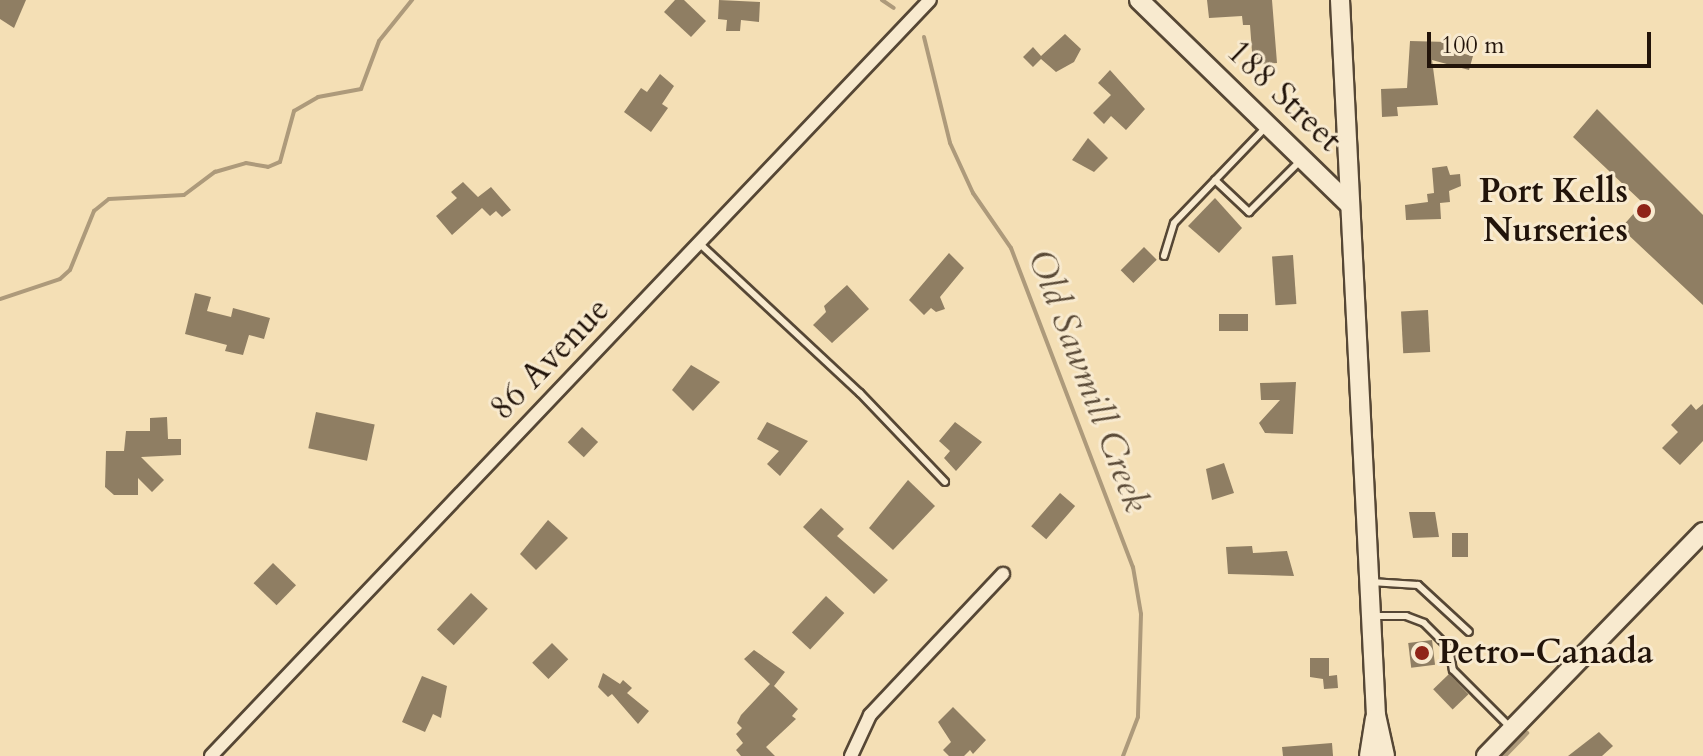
<!DOCTYPE html>
<style>
body{margin:0}
#map{position:relative;width:1703px;height:756px;overflow:hidden;background:#f4dfb5;font-family:Cardo,serif}
div>[style]{position:absolute}
.stream>*{height:4px;margin:-2px;padding:0 2px;transform-origin:2px;border-radius:2px;background:#ad9a7b}
.building>*{inset:0;background:#8f7e63;transform-origin:0 0}
.roads{filter:drop-shadow(2px 0 #564735) drop-shadow(-2px 0 #564735) drop-shadow(0 2px #564735) drop-shadow(0 -2px #564735)}
.lane>*{height:6px;margin:-3px;padding:0 3px;transform-origin:3px;border-radius:3px;background:#f8eacf}
.street>*{height:12px;margin:-6px;padding:0 6px;transform-origin:6px;border-radius:6px;background:#f8eacf}
.secondary>*{height:18px;margin:-9px;padding:0 9px;transform-origin:9px;border-radius:9px;background:#f8eacf}
.dots>*{width:22px;height:22px;translate:-50% -50%;box-sizing:border-box;border:4px solid #f8eacf;border-radius:50%}
span{translate:-50% -50%;white-space:nowrap;text-align:center;line-height:1.15;-webkit-text-stroke:6px #f8eacf;paint-order:stroke}
.street-label{font-size:34px;color:#22140a}
.poi-label{font-size:34px;color:#22140a;font-weight:700}
.right{translate:-100% -50%;text-align:right}
.left{translate:0 -50%;text-align:left}
.water-label{font-size:36px;color:#5a4a37;font-style:italic}
.scale{position:absolute;left:1427px;top:32px;width:224px;height:36px;box-sizing:border-box;border:4px solid #22140a;border-top:0;padding-left:10px;font-size:24px;line-height:28px;white-space:nowrap;color:#22140a;-webkit-text-stroke:6px #f8eacf;paint-order:stroke}
</style>
<div id="map">
<div class="stream">
<i style="left:882px;top:0;width:14px;rotate:34deg"></i>
<i style="left:924px;top:37px;width:109px;rotate:76.2deg"></i>
<i style="left:950px;top:143px;width:55px;rotate:65.3deg"></i>
<i style="left:973px;top:193px;width:67px;rotate:55.4deg"></i>
<i style="left:1011px;top:248px;width:342px;rotate:69.1deg"></i>
<i style="left:1133px;top:567px;width:48px;rotate:80.3deg"></i>
<i style="left:1141px;top:614px;width:103px;rotate:91.7deg"></i>
<i style="left:1138px;top:717px;width:42px;rotate:111deg"></i>
<i style="left:0;top:299px;width:63px;rotate:-18.4deg"></i>
<i style="left:60px;top:279px;width:13px;rotate:-42deg"></i>
<i style="left:70px;top:270px;width:64px;rotate:-67.9deg"></i>
<i style="left:94px;top:211px;width:19px;rotate:-39deg"></i>
<i style="left:109px;top:199px;width:75px;rotate:-3.1deg"></i>
<i style="left:184px;top:195px;width:39px;rotate:-37deg"></i>
<i style="left:215px;top:172px;width:32px;rotate:-16deg"></i>
<i style="left:246px;top:163px;width:22px;rotate:10deg"></i>
<i style="left:268px;top:167px;width:13px;rotate:-23deg"></i>
<i style="left:280px;top:162px;width:53px;rotate:-74.6deg"></i>
<i style="left:294px;top:111px;width:28px;rotate:-30deg"></i>
<i style="left:318px;top:97px;width:44px;rotate:-10.5deg"></i>
<i style="left:361px;top:89px;width:51px;rotate:-69.4deg"></i>
<i style="left:379px;top:41px;width:53px;rotate:-51.2deg"></i>
<i style="left:1505px;top:756px;width:32px;rotate:-46deg"></i>
</div>
<div class="building">
<i style="clip-path:polygon(0 0,26px 0,14px 28px,0 19px)"></i>
<i style="clip-path:polygon(675px 0,684px 0,706px 21px,691px 37px,664px 12px)"></i>
<i style="clip-path:polygon(719px 0,760px 2px,759px 22px,741px 20px,740px 31px,726px 31px,727px 20px,718px 19px)"></i>
<i style="clip-path:polygon(1207px 0,1272px 0,1277px 63px,1253px 65px,1250px 25px,1243px 25px,1242px 16px,1209px 18px)"></i>
<i style="clip-path:polygon(1065px 34px,1081px 49px,1074px 62px,1056px 72px,1041px 59px,1033px 67px,1023px 57px,1033px 47px,1041px 56px)"></i>
<i style="clip-path:polygon(1410px 41px,1448px 42px,1448px 50px,1473px 56px,1469px 70px,1432px 60px,1438px 105px,1397px 107px,1398px 116px,1382px 117px,1381px 89px,1407px 88px)"></i>
<i style="clip-path:polygon(1110px 70px,1145px 109px,1126px 130px,1111px 116px,1104px 124px,1093px 113px,1111px 95px,1098px 83px)"></i>
<i style="clip-path:polygon(660px 74px,674px 86px,662px 104px,668px 108px,651px 132px,624px 112px,641px 88px,647px 92px)"></i>
<i style="clip-path:polygon(1597px 109px,1703px 215px,1703px 305px,1621px 228px,1643px 203px,1573px 137px)"></i>
<i style="clip-path:polygon(1088px 138px,1108px 158px,1094px 172px,1072px 160px)"></i>
<i style="clip-path:polygon(1447px 166px,1450px 175px,1460px 174px,1461px 186px,1449px 191px,1450px 202px,1440px 203px,1441px 219px,1406px 220px,1405px 205px,1428px 202px,1427px 194px,1434px 193px,1432px 168px)"></i>
<i style="clip-path:polygon(463px 182px,478px 197px,491px 187px,511px 210px,502px 217px,496px 211px,490px 216px,482px 208px,452px 235px,436px 216px,457px 198px,451px 192px)"></i>
<i style="clip-path:polygon(1215px 198px,1242px 228px,1219px 253px,1188px 226px)"></i>
<i style="left:1144px;top:247px;width:18px;height:33px;rotate:45deg"></i>
<i style="clip-path:polygon(949px 253px,964px 268px,940px 297px,945px 309px,936px 312px,931px 308px,924px 315px,909px 300px)"></i>
<i style="left:1293px;top:255px;width:49px;height:21px;rotate:86deg"></i>
<i style="clip-path:polygon(847px 285px,869px 309px,832px 343px,813px 325px,826px 312px,824px 306px)"></i>
<i style="clip-path:polygon(195px 293px,211px 297px,207px 311px,231px 317px,233px 308px,270px 318px,264px 339px,249px 335px,243px 355px,225px 351px,227px 345px,185px 334px)"></i>
<i style="left:1428px;top:310px;width:42px;height:27px;rotate:87deg"></i>
<i style="left:1248px;top:314px;width:17px;height:29px;rotate:90deg"></i>
<i style="clip-path:polygon(691px 365px,720px 382px,693px 411px,672px 390px)"></i>
<i style="clip-path:polygon(1296px 382px,1293px 434px,1265px 433px,1259px 423px,1280px 400px,1261px 400px,1260px 383px)"></i>
<i style="clip-path:polygon(1691px 404px,1696px 410px,1703px 404px,1703px 441px,1680px 465px,1662px 448px,1678px 432px,1671px 425px)"></i>
<i style="left:316px;top:412px;width:60px;height:37px;rotate:12deg"></i>
<i style="clip-path:polygon(167px 417px,168px 439px,181px 439px,181px 455px,141px 457px,164px 480px,152px 492px,138px 478px,138px 495px,114px 495px,105px 487px,106px 451px,124px 451px,126px 431px,150px 431px,150px 418px)"></i>
<i style="clip-path:polygon(767px 422px,808px 441px,780px 476px,767px 464px,779px 451px,757px 439px)"></i>
<i style="clip-path:polygon(955px 422px,982px 442px,956px 471px,944px 458px,950px 451px,939px 441px)"></i>
<i style="left:582px;top:427px;width:22px;height:21px;rotate:43deg"></i>
<i style="clip-path:polygon(1224px 463px,1234px 493px,1212px 500px,1206px 469px)"></i>
<i style="clip-path:polygon(908px 480px,935px 506px,893px 550px,869px 528px)"></i>
<i style="left:1060px;top:493px;width:20px;height:44px;rotate:41deg"></i>
<i style="clip-path:polygon(821px 508px,844px 529px,837px 536px,888px 580px,874px 594px,803px 527px)"></i>
<i style="clip-path:polygon(1409px 512px,1435px 512px,1439px 537px,1413px 538px)"></i>
<i style="clip-path:polygon(548px 520px,568px 538px,536px 570px,520px 554px)"></i>
<i style="left:1452px;top:533px;width:16px;height:24px"></i>
<i style="clip-path:polygon(1252px 546px,1253px 553px,1287px 551px,1294px 576px,1228px 574px,1226px 547px)"></i>
<i style="left:273px;top:563px;width:32px;height:28px;rotate:44deg"></i>
<i style="left:471px;top:593px;width:23px;height:50px;rotate:43deg"></i>
<i style="left:826px;top:596px;width:25px;height:50px;rotate:43deg"></i>
<i style="left:1432px;top:640px;width:25px;height:24px;rotate:83deg"></i>
<i style="left:552px;top:643px;width:23px;height:28px;rotate:45deg"></i>
<i style="clip-path:polygon(754px 650px,785px 672px,774px 686px,798px 709px,792px 716px,796px 719px,766px 747px,775px 756px,741px 756px,736px 750px,743px 743px,736px 734px,742px 728px,737px 723px,741px 715px,770px 684px,744px 659px)"></i>
<i style="clip-path:polygon(1310px 658px,1329px 658px,1329px 676px,1337px 675px,1338px 688px,1324px 689px,1323px 679px,1310px 677px)"></i>
<i style="clip-path:polygon(603px 673px,620px 684px,623px 680px,632px 688px,627px 693px,649px 711px,638px 724px,612px 694px,608px 697px,598px 687px)"></i>
<i style="left:1449px;top:674px;width:28px;height:22px;rotate:46deg"></i>
<i style="clip-path:polygon(422px 676px,447px 686px,441px 718px,433px 714px,425px 732px,402px 722px)"></i>
<i style="clip-path:polygon(953px 707px,986px 740px,973px 754px,970px 750px,964px 756px,949px 756px,943px 750px,951px 742px,938px 722px)"></i>
<i style="clip-path:polygon(1599px 732px,1613px 746px,1602px 756px,1568px 756px)"></i>
<i style="clip-path:polygon(1332px 743px,1333px 756px,1283px 756px,1282px 747px)"></i>
</div>
<div class="roads">
<div class="lane">
<i style="left:1215px;top:180px;width:47px;rotate:43.3deg"></i>
<i style="left:1249px;top:212px;width:72px;rotate:-45deg"></i>
<i style="left:699px;top:243px;width:220px;rotate:43deg"></i>
<i style="left:860px;top:393px;width:123px;rotate:46.3deg"></i>
<i style="left:1164px;top:256px;width:34px;rotate:-73deg"></i>
<i style="left:1174px;top:223px;width:133px;rotate:-46.2deg"></i>
<i style="left:1371px;top:582px;width:47px;rotate:3.7deg"></i>
<i style="left:1418px;top:585px;width:69px;rotate:42.7deg"></i>
<i style="left:1375px;top:616px;width:31px"></i>
<i style="left:1406px;top:616px;width:19px;rotate:21deg"></i>
<i style="left:1424px;top:623px;width:35px;rotate:45deg"></i>
<i style="left:1449px;top:648px;width:22px;rotate:80deg"></i>
<i style="left:1453px;top:670px;width:81px;rotate:45deg"></i>
</div>
<div class="street">
<i style="left:211px;top:756px;width:1043px;rotate:-46.44deg"></i>
<i style="left:851px;top:756px;width:45px;rotate:-65.1deg"></i>
<i style="left:870px;top:715px;width:194px;rotate:-46.7deg"></i>
</div>
<div class="secondary">
<i style="left:1139px;top:0;width:294px;rotate:44.2deg"></i>
<i style="left:1340px;top:0;width:716px;rotate:87.12deg"></i>
<i style="left:1376px;top:715px;width:42px;rotate:77.6deg"></i>
<i style="left:1369px;top:756px;width:38px;rotate:-81deg"></i>
<i style="left:1486px;top:756px;width:312px;rotate:-45.9deg"></i>
</div>
</div>
<div class="dots">
<i style="left:1644px;top:211px;background:#8f2418"></i>
<i style="left:1422px;top:653px;background:#8f2418"></i>
</div>
<div class="street-label">
<span style="left:1284px;top:96px;rotate:44deg">188 Street</span>
<span style="left:550px;top:359px;rotate:-46deg">86 Avenue</span>
</div>
<div class="poi-label">
<span class="right" style="left:1628px;top:211px">Port Kells<br>Nurseries</span>
<span class="left" style="left:1438px;top:653px">Petro-Canada</span>
</div>
<div class="water-label">
<span style="left:1088px;top:381px;rotate:69deg">Old Sawmill Creek</span>
</div>
<div class="scale">100 m</div>
</div>
